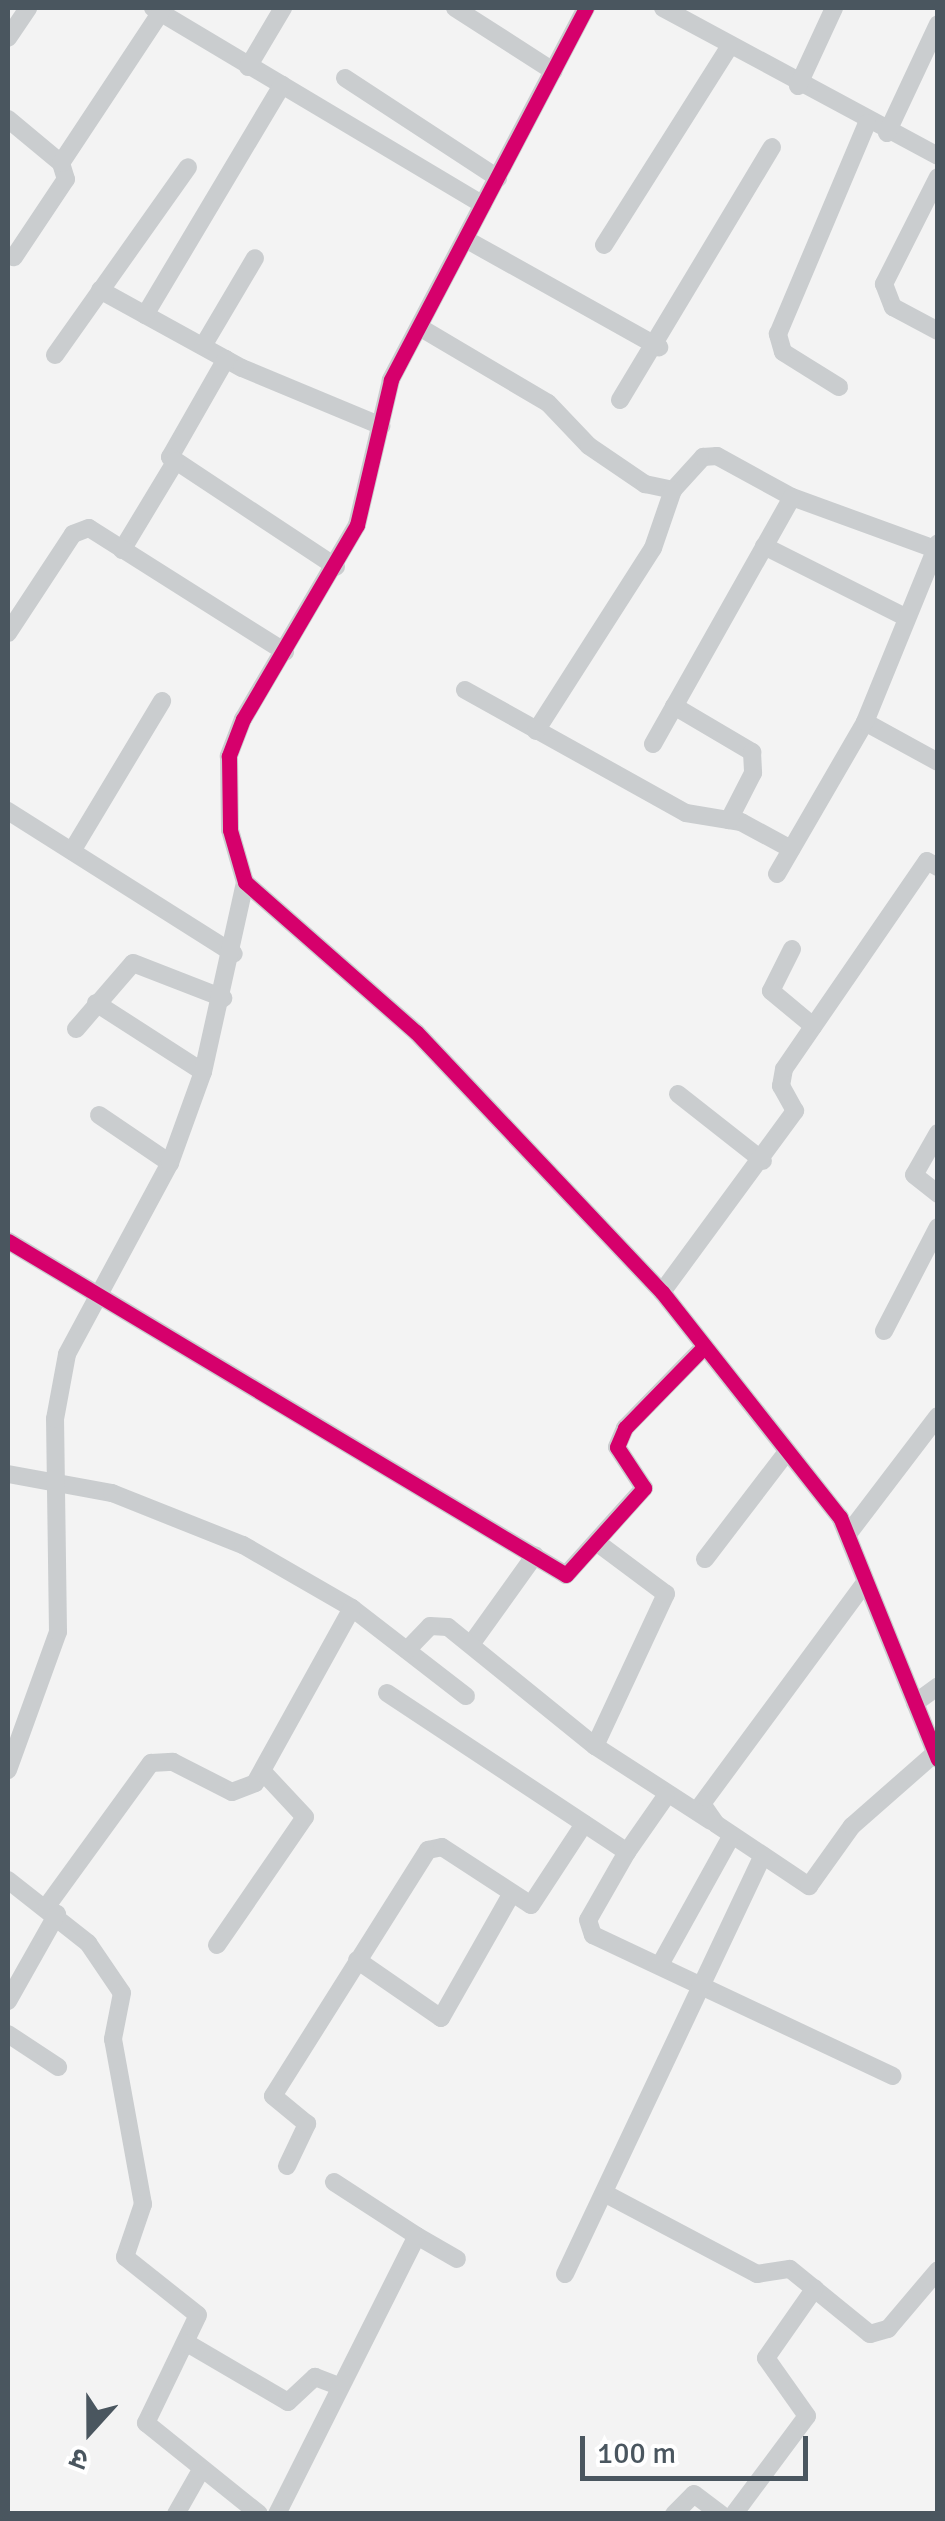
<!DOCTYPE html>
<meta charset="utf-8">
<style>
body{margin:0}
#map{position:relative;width:945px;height:2521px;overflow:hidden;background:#f3f3f3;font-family:Signika,"Noto Sans Devanagari",sans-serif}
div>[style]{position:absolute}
.minor>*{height:18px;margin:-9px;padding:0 9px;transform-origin:9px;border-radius:9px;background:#cacdcf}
.cycleway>*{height:15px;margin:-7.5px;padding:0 7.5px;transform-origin:7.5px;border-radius:7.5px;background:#d6006c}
span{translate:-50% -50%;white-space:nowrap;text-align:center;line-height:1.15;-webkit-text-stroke:8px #fff;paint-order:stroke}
.frame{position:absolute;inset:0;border:10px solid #4a565f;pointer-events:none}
.north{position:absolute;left:40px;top:2381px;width:100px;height:100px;-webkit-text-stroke:8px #fff;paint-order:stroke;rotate:201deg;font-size:28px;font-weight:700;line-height:40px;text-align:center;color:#4a565f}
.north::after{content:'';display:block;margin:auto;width:35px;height:45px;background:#4a565f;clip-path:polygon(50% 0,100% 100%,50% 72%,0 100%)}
.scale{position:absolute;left:580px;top:2436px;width:228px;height:45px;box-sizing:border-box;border:5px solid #4a565f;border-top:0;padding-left:12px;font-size:30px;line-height:35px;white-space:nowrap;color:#4a565f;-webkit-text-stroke:8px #fff;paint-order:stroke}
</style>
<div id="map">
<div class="minor">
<i style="left:153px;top:8px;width:384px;rotate:30.8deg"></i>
<i style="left:455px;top:8px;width:117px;rotate:32.7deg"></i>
<i style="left:586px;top:8px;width:420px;rotate:117.7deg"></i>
<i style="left:391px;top:380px;width:149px;rotate:103.2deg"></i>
<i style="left:357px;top:525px;width:225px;rotate:120.4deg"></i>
<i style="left:243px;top:719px;width:40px;rotate:111deg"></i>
<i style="left:229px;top:756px;width:74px;rotate:89.2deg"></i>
<i style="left:230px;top:830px;width:54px;rotate:73.9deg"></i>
<i style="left:245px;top:882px;width:227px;rotate:41.3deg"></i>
<i style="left:416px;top:1032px;width:358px;rotate:46.6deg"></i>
<i style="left:662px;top:1292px;width:287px;rotate:51.7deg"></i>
<i style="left:840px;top:1517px;width:261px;rotate:68deg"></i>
<i style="left:663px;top:8px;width:312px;rotate:28.3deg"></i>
<i style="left:8px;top:38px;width:36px;rotate:-56deg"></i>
<i style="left:248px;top:67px;width:69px;rotate:-59.3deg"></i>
<i style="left:345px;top:78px;width:183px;rotate:33.2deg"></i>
<i style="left:798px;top:86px;width:86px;rotate:-65.2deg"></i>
<i style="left:8px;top:119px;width:69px;rotate:39.7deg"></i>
<i style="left:61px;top:163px;width:17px;rotate:73deg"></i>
<i style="left:66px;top:179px;width:94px;rotate:123.7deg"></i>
<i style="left:887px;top:133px;width:120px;rotate:-64.9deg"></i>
<i style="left:61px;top:163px;width:181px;rotate:-56.5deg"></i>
<i style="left:938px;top:177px;width:120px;rotate:116.8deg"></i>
<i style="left:884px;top:284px;width:25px;rotate:69deg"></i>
<i style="left:893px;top:307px;width:51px;rotate:28.1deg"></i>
<i style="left:469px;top:241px;width:218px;rotate:29.2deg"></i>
<i style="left:604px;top:245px;width:234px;rotate:-57.7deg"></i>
<i style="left:100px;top:290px;width:162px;rotate:28.8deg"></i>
<i style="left:242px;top:368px;width:151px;rotate:22.6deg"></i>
<i style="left:145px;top:315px;width:268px;rotate:-59.2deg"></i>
<i style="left:421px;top:328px;width:147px;rotate:30.6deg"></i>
<i style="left:548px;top:403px;width:59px;rotate:46.4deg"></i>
<i style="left:589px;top:446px;width:68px;rotate:34.2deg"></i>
<i style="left:645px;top:484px;width:29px;rotate:12deg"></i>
<i style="left:673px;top:490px;width:45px;rotate:-47.7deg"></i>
<i style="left:703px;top:457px;width:14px;rotate:-4deg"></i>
<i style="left:717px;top:456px;width:85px;rotate:28.7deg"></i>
<i style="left:792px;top:497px;width:152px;rotate:20deg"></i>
<i style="left:203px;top:346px;width:102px;rotate:-59.4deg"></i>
<i style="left:55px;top:355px;width:230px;rotate:-54.7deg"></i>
<i style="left:226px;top:359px;width:113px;rotate:119.7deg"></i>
<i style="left:170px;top:457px;width:199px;rotate:33.5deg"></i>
<i style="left:839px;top:387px;width:66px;rotate:-148deg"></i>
<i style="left:783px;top:352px;width:19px;rotate:-106deg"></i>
<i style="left:778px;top:334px;width:229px;rotate:-67.1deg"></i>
<i style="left:620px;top:400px;width:295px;rotate:-59deg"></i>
<i style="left:764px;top:546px;width:158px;rotate:26.7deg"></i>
<i style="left:122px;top:550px;width:103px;rotate:-58.9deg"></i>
<i style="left:8px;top:633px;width:118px;rotate:-56.7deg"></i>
<i style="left:73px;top:534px;width:17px;rotate:-21deg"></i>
<i style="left:89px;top:528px;width:232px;rotate:32.3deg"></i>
<i style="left:465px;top:690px;width:253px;rotate:29.1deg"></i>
<i style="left:686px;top:813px;width:56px;rotate:9.3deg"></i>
<i style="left:741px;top:822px;width:57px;rotate:28.4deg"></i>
<i style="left:674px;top:706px;width:91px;rotate:30.5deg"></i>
<i style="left:752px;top:752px;width:21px;rotate:87deg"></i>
<i style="left:753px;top:773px;width:53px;rotate:117.1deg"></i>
<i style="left:865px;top:722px;width:83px;rotate:28.7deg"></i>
<i style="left:536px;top:731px;width:217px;rotate:-57.4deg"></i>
<i style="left:653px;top:548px;width:61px;rotate:-71deg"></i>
<i style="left:653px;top:744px;width:283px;rotate:-60.6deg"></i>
<i style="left:8px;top:811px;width:267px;rotate:32.3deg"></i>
<i style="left:72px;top:851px;width:175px;rotate:-59deg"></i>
<i style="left:777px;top:874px;width:176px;rotate:-59.9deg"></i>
<i style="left:865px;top:722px;width:193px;rotate:-67.8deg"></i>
<i style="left:792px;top:949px;width:47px;rotate:116.6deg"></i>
<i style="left:771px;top:991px;width:55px;rotate:39.8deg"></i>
<i style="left:96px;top:1003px;width:127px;rotate:32.8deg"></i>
<i style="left:76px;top:1029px;width:87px;rotate:-49.2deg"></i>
<i style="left:133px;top:963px;width:97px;rotate:21.3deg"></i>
<i style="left:678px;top:1094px;width:108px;rotate:38.2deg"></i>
<i style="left:99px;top:1115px;width:86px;rotate:34.1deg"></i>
<i style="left:938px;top:1133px;width:48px;rotate:119.7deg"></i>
<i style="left:914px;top:1175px;width:31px;rotate:38deg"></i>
<i style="left:8px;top:1241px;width:650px;rotate:30.9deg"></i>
<i style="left:566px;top:1575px;width:117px;rotate:-48.1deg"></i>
<i style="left:644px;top:1488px;width:49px;rotate:-123.4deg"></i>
<i style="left:617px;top:1447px;width:21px;rotate:-67deg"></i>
<i style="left:625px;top:1428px;width:112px;rotate:-45.7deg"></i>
<i style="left:662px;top:1292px;width:225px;rotate:-53.7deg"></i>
<i style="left:795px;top:1111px;width:29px;rotate:-119deg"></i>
<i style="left:781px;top:1086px;width:17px;rotate:-80deg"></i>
<i style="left:784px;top:1069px;width:252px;rotate:-55.5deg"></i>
<i style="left:927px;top:861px;width:13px;rotate:29deg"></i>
<i style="left:884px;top:1331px;width:117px;rotate:-62.6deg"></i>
<i style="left:8px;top:1474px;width:106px;rotate:10.4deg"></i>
<i style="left:112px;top:1493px;width:141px;rotate:21.7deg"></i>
<i style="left:243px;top:1545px;width:126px;rotate:30deg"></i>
<i style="left:352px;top:1608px;width:144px;rotate:37.7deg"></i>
<i style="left:848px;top:1534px;width:148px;rotate:-52.7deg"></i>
<i style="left:705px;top:1559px;width:133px;rotate:-52.6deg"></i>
<i style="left:864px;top:1584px;width:273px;rotate:126.4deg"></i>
<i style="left:702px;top:1804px;width:24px;rotate:55deg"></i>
<i style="left:716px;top:1824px;width:112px;rotate:33.7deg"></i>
<i style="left:809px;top:1886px;width:74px;rotate:-54.4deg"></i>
<i style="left:852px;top:1826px;width:111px;rotate:-41.3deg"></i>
<i style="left:472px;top:1643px;width:108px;rotate:-54.4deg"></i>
<i style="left:407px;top:1650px;width:33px;rotate:-46deg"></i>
<i style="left:430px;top:1626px;width:18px;rotate:3deg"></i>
<i style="left:448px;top:1627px;width:189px;rotate:39deg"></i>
<i style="left:595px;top:1746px;width:138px;rotate:32.9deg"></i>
<i style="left:387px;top:1693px;width:288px;rotate:33.5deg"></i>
<i style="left:627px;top:1852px;width:78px;rotate:119.8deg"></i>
<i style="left:588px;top:1920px;width:16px;rotate:72deg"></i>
<i style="left:593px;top:1935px;width:331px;rotate:25.2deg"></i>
<i style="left:915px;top:1703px;width:29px;rotate:-36deg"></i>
<i style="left:595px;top:1746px;width:168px;rotate:-65deg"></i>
<i style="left:666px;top:1594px;width:84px;rotate:-143.3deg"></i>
<i style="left:8px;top:1770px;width:147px;rotate:-70.1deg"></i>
<i style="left:58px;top:1632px;width:213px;rotate:-90.8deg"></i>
<i style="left:55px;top:1419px;width:66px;rotate:-79.5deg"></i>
<i style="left:67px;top:1354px;width:217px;rotate:-61.7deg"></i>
<i style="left:170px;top:1163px;width:97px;rotate:-70.1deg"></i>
<i style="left:203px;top:1072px;width:195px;rotate:-77.5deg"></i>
<i style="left:627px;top:1852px;width:68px;rotate:-55.1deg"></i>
<i style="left:8px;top:1880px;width:102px;rotate:38.2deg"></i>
<i style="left:88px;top:1943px;width:60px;rotate:55.8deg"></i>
<i style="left:122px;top:1993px;width:47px;rotate:101.1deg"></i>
<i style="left:113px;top:2039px;width:168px;rotate:79.7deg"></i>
<i style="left:143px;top:2204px;width:56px;rotate:108.8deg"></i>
<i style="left:125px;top:2257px;width:93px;rotate:38.5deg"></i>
<i style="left:198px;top:2315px;width:120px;rotate:115.7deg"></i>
<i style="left:146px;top:2423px;width:145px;rotate:38.8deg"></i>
<i style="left:47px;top:1906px;width:177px;rotate:-54deg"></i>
<i style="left:151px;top:1763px;width:22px;rotate:-3deg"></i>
<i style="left:173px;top:1762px;width:66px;rotate:27deg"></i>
<i style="left:232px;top:1792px;width:25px;rotate:-21deg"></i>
<i style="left:255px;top:1783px;width:200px;rotate:-61deg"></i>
<i style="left:217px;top:1945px;width:155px;rotate:-55.5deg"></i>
<i style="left:305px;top:1817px;width:62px;rotate:-133deg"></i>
<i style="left:357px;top:1960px;width:102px;rotate:34.6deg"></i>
<i style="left:441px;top:2018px;width:142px;rotate:-60.4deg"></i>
<i style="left:661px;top:1963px;width:146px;rotate:-61deg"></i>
<i style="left:8px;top:2001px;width:100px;rotate:-60.6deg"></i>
<i style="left:8px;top:2034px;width:60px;rotate:33.4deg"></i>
<i style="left:287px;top:2166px;width:47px;rotate:-64.5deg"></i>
<i style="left:307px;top:2124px;width:44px;rotate:-140.5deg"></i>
<i style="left:273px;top:2096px;width:291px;rotate:-57.8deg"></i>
<i style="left:428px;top:1850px;width:14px;rotate:-12deg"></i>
<i style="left:442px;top:1847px;width:106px;rotate:33.1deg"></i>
<i style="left:531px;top:1905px;width:97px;rotate:-56.8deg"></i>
<i style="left:606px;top:2194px;width:171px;rotate:27.9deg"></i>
<i style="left:757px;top:2274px;width:33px;rotate:-9deg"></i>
<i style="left:790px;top:2269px;width:103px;rotate:39.1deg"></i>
<i style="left:870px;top:2334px;width:19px;rotate:-16deg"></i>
<i style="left:888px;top:2329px;width:77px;rotate:-49.7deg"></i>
<i style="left:417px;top:2236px;width:46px;rotate:29.9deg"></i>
<i style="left:565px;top:2274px;width:463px;rotate:-64.7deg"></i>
<i style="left:187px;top:2343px;width:117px;rotate:30.3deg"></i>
<i style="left:288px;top:2402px;width:37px;rotate:-43deg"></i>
<i style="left:315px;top:2377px;width:25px;rotate:21deg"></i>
<i style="left:176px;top:2514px;width:51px;rotate:-60.4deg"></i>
<i style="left:277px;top:2514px;width:311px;rotate:-63.3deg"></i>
<i style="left:417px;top:2236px;width:99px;rotate:-147deg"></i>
<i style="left:674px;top:2514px;width:28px;rotate:-45deg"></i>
<i style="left:694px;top:2494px;width:34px;rotate:37deg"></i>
<i style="left:734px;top:2514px;width:122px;rotate:-53.3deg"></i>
<i style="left:807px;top:2416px;width:71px;rotate:-125.3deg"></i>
<i style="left:766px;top:2358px;width:85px;rotate:-55deg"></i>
</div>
<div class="cycleway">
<i style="left:586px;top:8px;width:420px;rotate:117.7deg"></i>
<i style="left:391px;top:380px;width:149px;rotate:103.2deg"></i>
<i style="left:357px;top:525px;width:225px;rotate:120.4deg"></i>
<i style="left:243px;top:719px;width:40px;rotate:111deg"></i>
<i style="left:229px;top:756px;width:74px;rotate:89.2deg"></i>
<i style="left:230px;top:830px;width:54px;rotate:73.9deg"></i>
<i style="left:245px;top:882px;width:227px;rotate:41.3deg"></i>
<i style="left:416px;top:1032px;width:358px;rotate:46.6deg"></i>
<i style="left:662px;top:1292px;width:287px;rotate:51.7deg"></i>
<i style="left:840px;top:1517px;width:261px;rotate:68deg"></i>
<i style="left:8px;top:1241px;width:650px;rotate:30.9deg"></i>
<i style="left:566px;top:1575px;width:117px;rotate:-48.1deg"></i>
<i style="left:644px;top:1488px;width:49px;rotate:-123.4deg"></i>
<i style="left:617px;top:1447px;width:21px;rotate:-67deg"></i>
<i style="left:625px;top:1428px;width:112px;rotate:-45.7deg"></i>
</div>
<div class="frame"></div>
<div class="north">उ</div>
<div class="scale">100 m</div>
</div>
